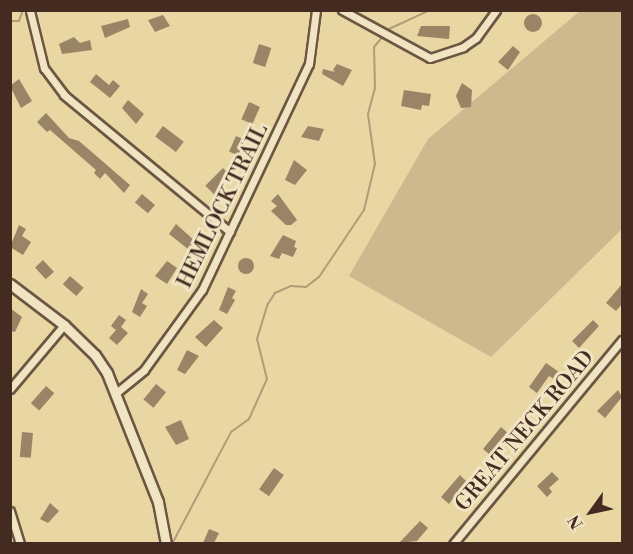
<!DOCTYPE html>
<style>
body{margin:0}
#map{position:relative;width:633px;height:554px;overflow:hidden;background:#e8d6a3;font-family:"Libre Bodoni",serif}
div>[style]{position:absolute}
.green>*{inset:0;background:#ccb98d}
.stream>*{height:2px;margin:-1px;padding:0 1px;transform-origin:1px;border-radius:1px;background:#b09c77}
.building>*{inset:0;background:#998465;transform-origin:0 0}
.round{border-radius:50%}
.roads{filter:drop-shadow(2px 0 #6c5642) drop-shadow(-2px 0 #6c5642) drop-shadow(0 2px #6c5642) drop-shadow(0 -2px #6c5642)}
.street>*{height:7px;margin:-3.5px;padding:0 3.5px;transform-origin:3.5px;border-radius:3.5px;background:#f0e4c3}
.secondary>*{height:9px;margin:-4.5px;padding:0 4.5px;transform-origin:4.5px;border-radius:4.5px;background:#f0e4c3}
span{translate:-50% -50%;white-space:nowrap;text-align:center;line-height:1.15;-webkit-text-stroke:6px #f0e4c3;paint-order:stroke}
.street-label{font-size:21px;color:#432b22}
.frame{position:absolute;inset:0;border:12px solid #432b22;pointer-events:none}
.north{position:absolute;left:561px;top:482px;width:60px;height:60px;-webkit-text-stroke:4px #f0e4c3;paint-order:stroke;rotate:237deg;font-size:16px;font-weight:700;line-height:24px;text-align:center;color:#432b22}
.north::after{content:'';display:block;margin:auto;width:21px;height:27px;background:#432b22;clip-path:polygon(50% 0,100% 100%,50% 72%,0 100%)}
</style>
<div id="map">
<div class="green">
<i style="clip-path:polygon(580px 11px,622px 11px,622px 229px,491px 357px,349px 276px,428px 139px)"></i>
</div>
<div class="stream">
<i style="left:10px;top:21px;width:9px"></i>
<i style="left:19px;top:21px;width:12px;rotate:-70deg"></i>
<i style="left:172px;top:544px;width:127px;rotate:-62.2deg"></i>
<i style="left:231px;top:432px;width:22px;rotate:-36deg"></i>
<i style="left:249px;top:419px;width:44px;rotate:-65.8deg"></i>
<i style="left:267px;top:379px;width:41px;rotate:-104deg"></i>
<i style="left:257px;top:339px;width:37px;rotate:-73deg"></i>
<i style="left:268px;top:304px;width:13px;rotate:-58deg"></i>
<i style="left:275px;top:293px;width:17px;rotate:-24deg"></i>
<i style="left:291px;top:286px;width:15px;rotate:4deg"></i>
<i style="left:306px;top:287px;width:16px;rotate:-38deg"></i>
<i style="left:319px;top:277px;width:81px;rotate:-56.1deg"></i>
<i style="left:364px;top:210px;width:47px;rotate:-76.6deg"></i>
<i style="left:375px;top:164px;width:50px;rotate:-98deg"></i>
<i style="left:368px;top:114px;width:27px;rotate:-75deg"></i>
<i style="left:375px;top:88px;width:41px;rotate:-91.4deg"></i>
<i style="left:374px;top:47px;width:23px;rotate:-50deg"></i>
<i style="left:389px;top:29px;width:45px;rotate:-24.9deg"></i>
</div>
<div class="building">
<i class="round" style="left:524px;top:14px;width:18px;height:18px"></i>
<i style="clip-path:polygon(163px 15px,170px 26px,155px 32px,148px 20px)"></i>
<i style="clip-path:polygon(128px 19px,130px 27px,105px 38px,101px 26px)"></i>
<i style="clip-path:polygon(421px 26px,450px 26px,449px 39px,417px 36px)"></i>
<i style="clip-path:polygon(74px 37px,80px 43px,90px 40px,92px 50px,62px 54px,59px 44px)"></i>
<i style="left:259px;top:44px;width:13px;height:20px;rotate:18deg"></i>
<i style="clip-path:polygon(513px 46px,520px 52px,508px 70px,498px 62px)"></i>
<i style="clip-path:polygon(337px 64px,352px 70px,343px 86px,322px 74px,323px 69px,335px 72px,333px 70px)"></i>
<i style="clip-path:polygon(96px 74px,109px 85px,113px 80px,120px 86px,110px 98px,90px 82px)"></i>
<i style="clip-path:polygon(19px 79px,32px 101px,21px 108px,10px 86px)"></i>
<i style="clip-path:polygon(462px 83px,472px 90px,471px 107px,461px 108px,456px 96px)"></i>
<i style="clip-path:polygon(404px 90px,431px 94px,429px 106px,422px 105px,421px 110px,401px 106px)"></i>
<i style="clip-path:polygon(128px 100px,144px 114px,136px 124px,122px 108px)"></i>
<i style="left:249px;top:102px;width:12px;height:19px;rotate:24deg"></i>
<i style="clip-path:polygon(46px 113px,69px 138px,79px 141px,130px 185px,124px 193px,105px 173px,100px 179px,94px 173px,96px 170px,50px 130px,47px 132px,37px 122px)"></i>
<i style="left:163px;top:126px;width:26px;height:13px;rotate:37deg"></i>
<i style="clip-path:polygon(308px 126px,324px 129px,319px 141px,301px 137px)"></i>
<i style="left:236px;top:136px;width:10px;height:17px;rotate:24deg"></i>
<i style="clip-path:polygon(294px 160px,307px 170px,295px 185px,285px 180px)"></i>
<i style="left:223px;top:168px;width:13px;height:25px;rotate:45deg"></i>
<i style="left:142px;top:194px;width:17px;height:11px;rotate:40deg"></i>
<i style="clip-path:polygon(278px 194px,297px 220px,291px 225px,286px 225px,271px 211px,277px 206px,271px 201px)"></i>
<i style="clip-path:polygon(176px 224px,195px 241px,188px 249px,169px 234px)"></i>
<i style="clip-path:polygon(19px 225px,26px 229px,22px 236px,31px 242px,23px 255px,10px 247px)"></i>
<i style="clip-path:polygon(283px 235px,296px 241px,294px 247px,297px 248px,293px 257px,282px 253px,279px 259px,270px 256px)"></i>
<i class="round" style="left:238px;top:258px;width:16px;height:16px"></i>
<i style="left:43px;top:260px;width:16px;height:11px;rotate:47deg"></i>
<i style="clip-path:polygon(167px 261px,177px 268px,167px 284px,155px 276px)"></i>
<i style="left:70px;top:276px;width:18px;height:11px;rotate:41deg"></i>
<i style="clip-path:polygon(622px 284px,622px 304px,616px 311px,606px 303px)"></i>
<i style="clip-path:polygon(228px 287px,236px 291px,232px 298px,235px 300px,227px 314px,219px 310px)"></i>
<i style="clip-path:polygon(141px 289px,148px 294px,142px 303px,147px 306px,140px 317px,132px 312px)"></i>
<i style="clip-path:polygon(10px 308px,22px 317px,15px 332px,10px 331px)"></i>
<i style="clip-path:polygon(119px 315px,126px 320px,121px 327px,128px 333px,117px 345px,109px 338px,116px 330px,111px 326px)"></i>
<i style="clip-path:polygon(214px 320px,223px 328px,206px 347px,195px 337px)"></i>
<i style="clip-path:polygon(593px 320px,599px 326px,579px 348px,572px 341px)"></i>
<i style="clip-path:polygon(187px 350px,199px 356px,185px 374px,177px 370px)"></i>
<i style="clip-path:polygon(546px 363px,559px 372px,554px 379px,549px 376px,537px 393px,529px 387px)"></i>
<i style="left:156px;top:384px;width:13px;height:20px;rotate:39deg"></i>
<i style="left:46px;top:386px;width:11px;height:23px;rotate:41deg"></i>
<i style="clip-path:polygon(618px 390px,622px 397px,605px 418px,597px 411px)"></i>
<i style="clip-path:polygon(181px 420px,189px 439px,176px 445px,165px 427px)"></i>
<i style="clip-path:polygon(501px 427px,509px 434px,489px 454px,483px 449px)"></i>
<i style="left:22px;top:432px;width:11px;height:25px;rotate:5deg"></i>
<i style="left:274px;top:468px;width:12px;height:26px;rotate:35deg"></i>
<i style="clip-path:polygon(552px 472px,559px 479px,549px 488px,552px 492px,547px 497px,537px 486px)"></i>
<i style="clip-path:polygon(460px 475px,466px 481px,449px 504px,441px 497px)"></i>
<i style="clip-path:polygon(50px 503px,59px 511px,48px 523px,40px 519px)"></i>
<i style="clip-path:polygon(420px 521px,428px 528px,417px 541px,399px 543px)"></i>
<i style="clip-path:polygon(209px 529px,219px 533px,214px 543px,203px 543px)"></i>
</div>
<div class="roads">
<div class="street">
<i style="left:342px;top:10px;width:100px;rotate:28.6deg"></i>
<i style="left:430px;top:58px;width:35px;rotate:-18deg"></i>
<i style="left:463px;top:47px;width:16px;rotate:-35deg"></i>
<i style="left:476px;top:38px;width:34px;rotate:-54deg"></i>
<i style="left:30px;top:11px;width:59px;rotate:76.2deg"></i>
<i style="left:44px;top:68px;width:34px;rotate:53deg"></i>
<i style="left:64px;top:95px;width:215px;rotate:39.5deg"></i>
<i style="left:10px;top:389px;width:84px;rotate:-49.8deg"></i>
<i style="left:116px;top:393px;width:36px;rotate:-39deg"></i>
<i style="left:144px;top:370px;width:99px;rotate:-54.1deg"></i>
<i style="left:202px;top:290px;width:250px;rotate:-64.7deg"></i>
<i style="left:309px;top:64px;width:54px;rotate:-82.6deg"></i>
<i style="left:10px;top:511px;width:34px;rotate:73deg"></i>
<i style="left:453px;top:544px;width:265px;rotate:-50.4deg"></i>
</div>
<div class="secondary">
<i style="left:10px;top:284px;width:68px;rotate:37.2deg"></i>
<i style="left:64px;top:325px;width:43px;rotate:44.1deg"></i>
<i style="left:95px;top:355px;width:22px;rotate:56deg"></i>
<i style="left:107px;top:373px;width:139px;rotate:68.4deg"></i>
<i style="left:158px;top:502px;width:43px;rotate:79.2deg"></i>
</div>
</div>
<div class="street-label">
<span style="left:223px;top:206px;rotate:-64deg">HEMLOCK TRAIL</span>
<span style="left:525px;top:431px;rotate:-50deg">GREAT NECK ROAD</span>
</div>
<div class="frame"></div>
<div class="north">N</div>
</div>
